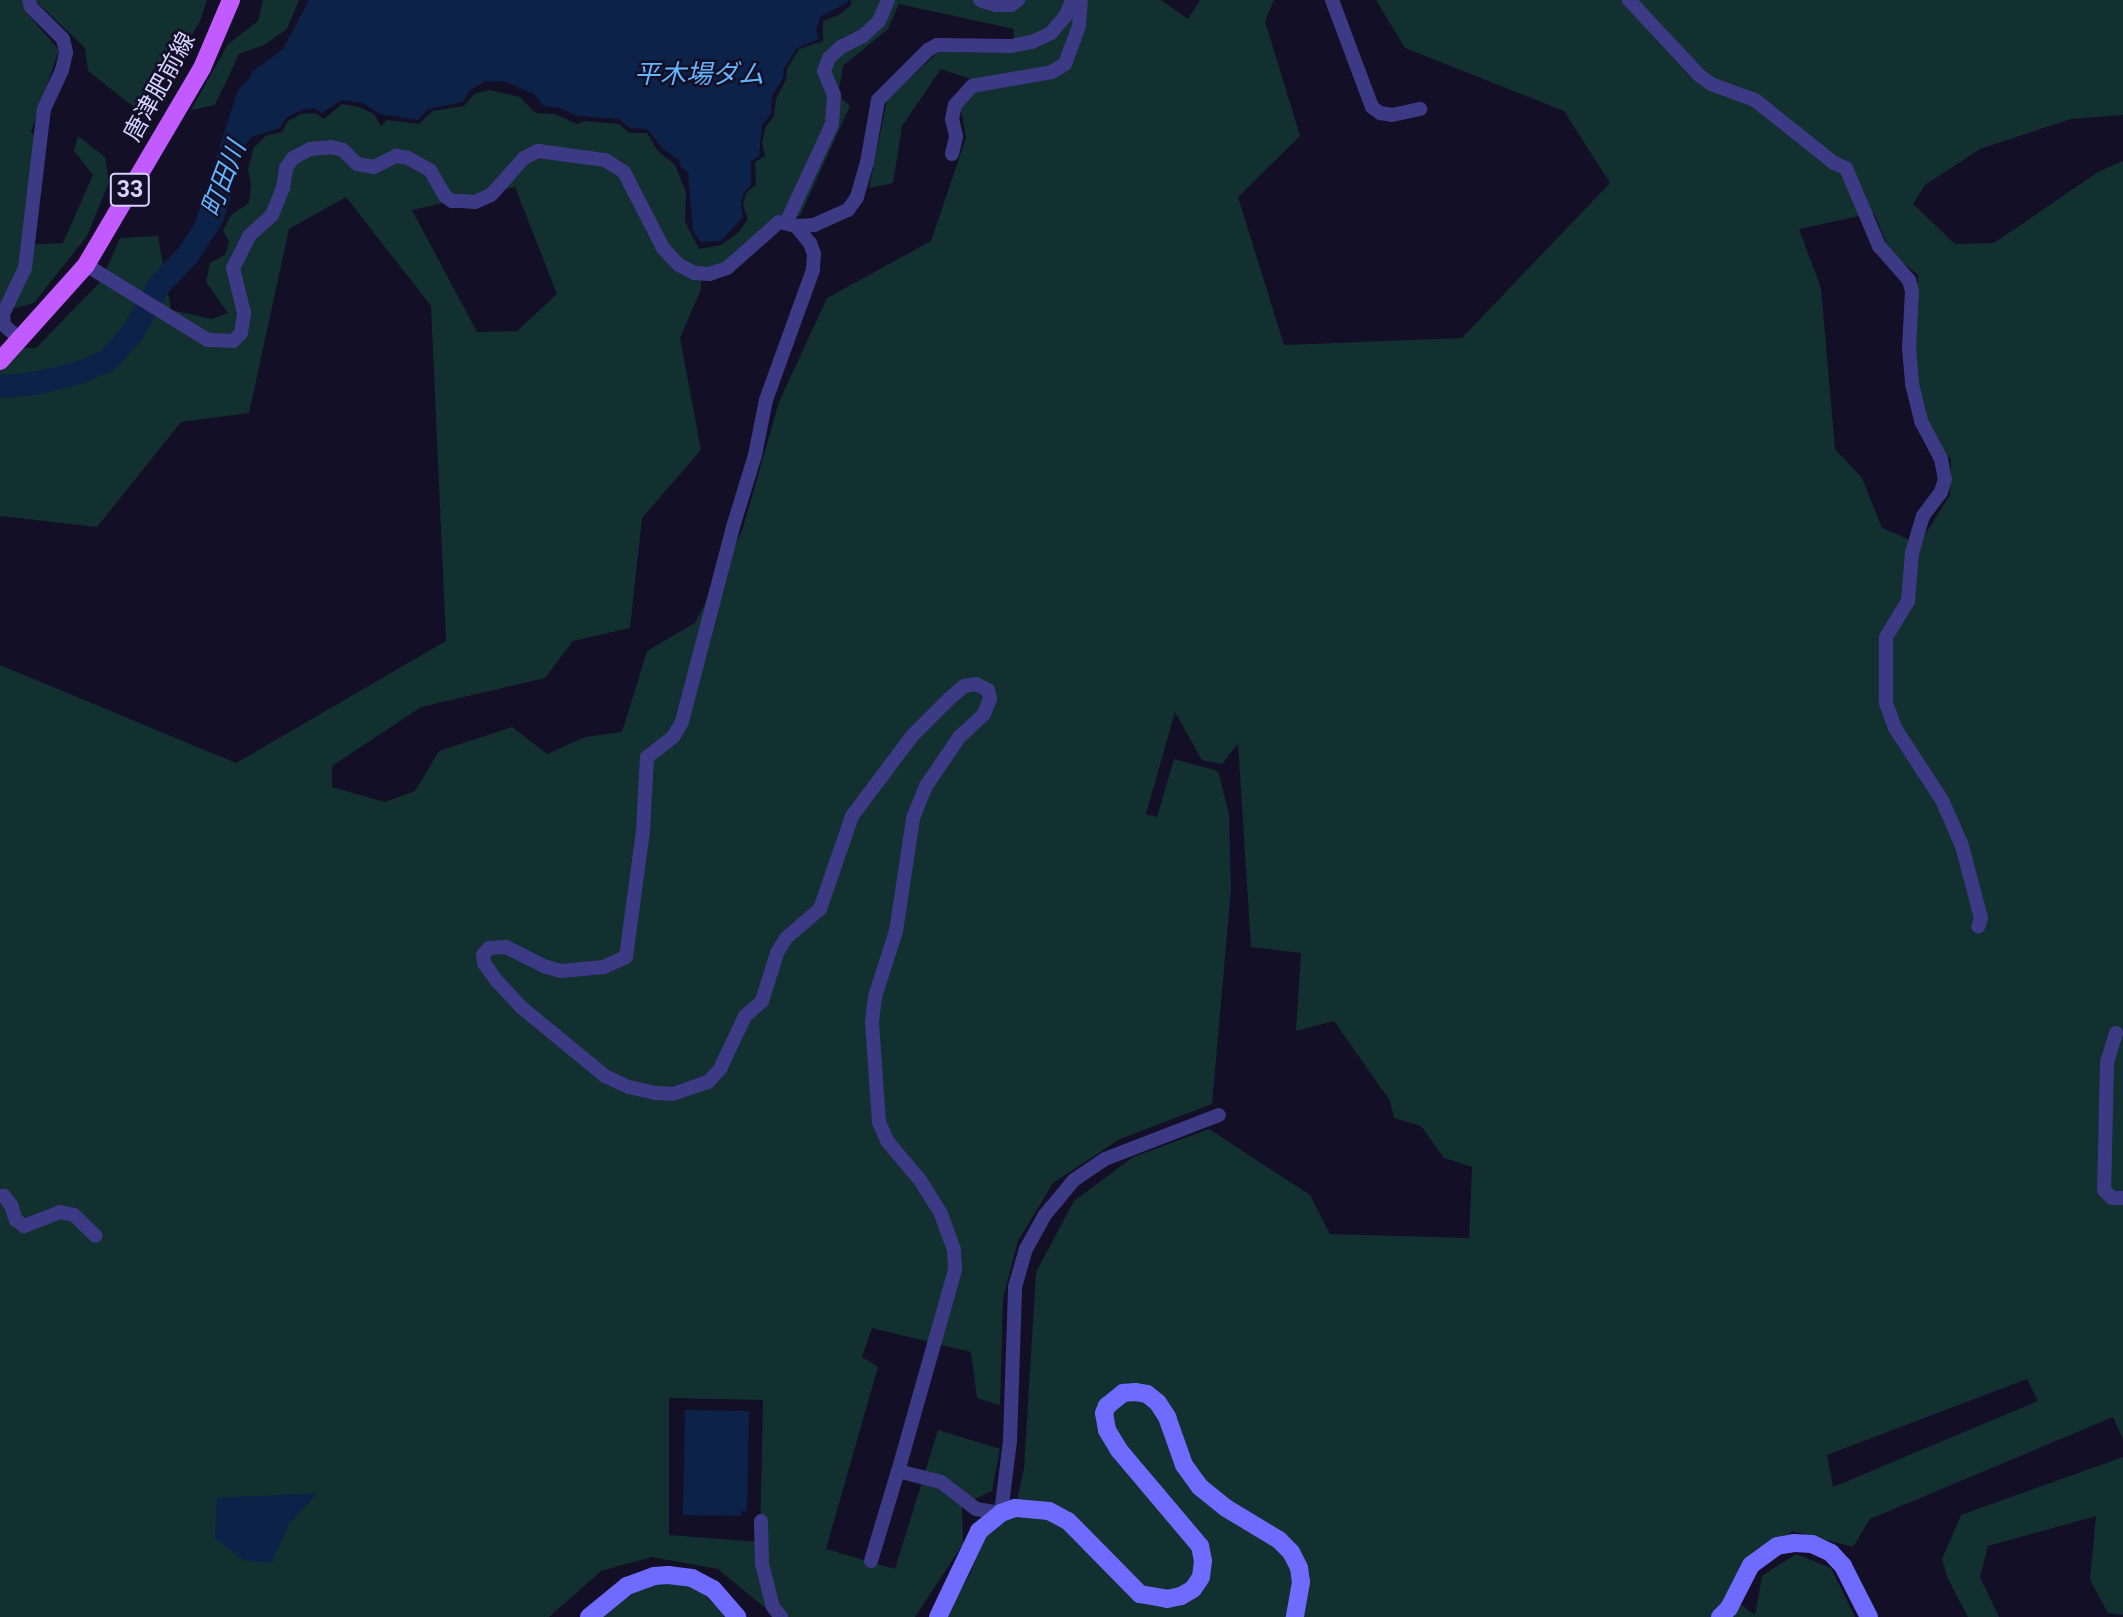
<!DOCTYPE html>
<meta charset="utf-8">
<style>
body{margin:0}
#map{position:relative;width:2123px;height:1617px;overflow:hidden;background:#130f26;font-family:Roboto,"Noto Sans JP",sans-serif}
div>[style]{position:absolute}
.green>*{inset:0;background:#12302f}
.water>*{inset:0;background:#0c2248}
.river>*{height:23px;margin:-11.5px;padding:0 11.5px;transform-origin:11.5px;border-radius:11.5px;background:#0c2248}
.street>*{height:14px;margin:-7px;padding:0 7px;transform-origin:7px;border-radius:7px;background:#3d3a85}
.secondary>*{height:18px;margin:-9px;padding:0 9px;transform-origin:9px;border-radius:9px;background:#6f6bff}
.primary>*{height:18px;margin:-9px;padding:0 9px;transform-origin:9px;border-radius:9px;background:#c25bff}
span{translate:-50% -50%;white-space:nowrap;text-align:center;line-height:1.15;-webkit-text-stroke:5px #130f26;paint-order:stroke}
.shield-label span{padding:2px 5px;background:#130f26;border:2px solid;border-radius:5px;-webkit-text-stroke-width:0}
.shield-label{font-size:23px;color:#d9d4ff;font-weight:700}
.street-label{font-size:24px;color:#d9d4ff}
.water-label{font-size:26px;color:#62b6ff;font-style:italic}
</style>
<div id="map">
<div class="green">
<i style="clip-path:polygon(0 0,24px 0,26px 12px,59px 50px,31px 132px,38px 139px,22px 245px,63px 243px,93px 175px,74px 151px,78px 136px,105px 157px,109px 182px,87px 236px,34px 303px,0 312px)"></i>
<i style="clip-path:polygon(35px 0,207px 0,200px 21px,147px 111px,134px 107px,88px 71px,85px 48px)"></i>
<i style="clip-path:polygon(263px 0,299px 0,287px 29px,264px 45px,239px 54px,215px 105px,191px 110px,228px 44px,258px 21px)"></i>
<i style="clip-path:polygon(evenodd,851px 0,1161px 0,1188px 19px,1200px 0,1274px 0,1265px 21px,1300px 136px,1238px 197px,1284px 345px,1462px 338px,1610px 183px,1564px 111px,1405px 48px,1376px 0,2123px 0,2123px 115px,2071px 119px,1980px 149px,1925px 185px,1913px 204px,1955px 244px,1994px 243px,2098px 172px,2123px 161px,2123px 1439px,2113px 1417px,1870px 1519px,1853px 1547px,1792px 1531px,1728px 1595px,1755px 1615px,1762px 1576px,1796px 1554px,1831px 1568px,1855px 1617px,945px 1617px,970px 1574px,985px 1537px,993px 1527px,1013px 1518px,1024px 1468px,1036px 1272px,1074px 1201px,1133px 1157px,1209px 1129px,1310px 1195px,1330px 1234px,1469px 1238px,1472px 1167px,1444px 1158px,1421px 1126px,1394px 1118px,1390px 1101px,1334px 1021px,1296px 1031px,1301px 953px,1251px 947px,1238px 743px,1222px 764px,1202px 760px,1175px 712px,1146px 814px,1157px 817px,1174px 759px,1218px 771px,1229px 814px,1231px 889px,1212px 1104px,1120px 1139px,1053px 1183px,1018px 1241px,1003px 1298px,1000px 1405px,977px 1398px,971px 1352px,872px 1328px,862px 1357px,878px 1367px,826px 1549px,895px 1569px,938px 1430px,1000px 1449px,992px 1491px,962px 1505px,963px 1544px,915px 1617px,776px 1617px,718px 1569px,652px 1557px,601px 1571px,549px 1617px,0 1617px,0 665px,236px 763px,446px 641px,431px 306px,346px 197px,289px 229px,249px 413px,181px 422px,97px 527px,0 516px,0 347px,36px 348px,101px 281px,120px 238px,158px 236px,171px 310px,212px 319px,228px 313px,206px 282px,210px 263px,225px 255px,229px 242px,223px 230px,231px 215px,249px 203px,251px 184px,248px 169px,254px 147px,267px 135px,282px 132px,288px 121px,301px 114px,315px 113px,324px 119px,342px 104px,359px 107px,374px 114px,381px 126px,387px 120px,419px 124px,433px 111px,464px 106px,474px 94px,490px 90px,520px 97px,535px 113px,555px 114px,577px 124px,585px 121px,619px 124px,629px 133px,647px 133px,658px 151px,675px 165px,686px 192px,685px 222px,699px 249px,721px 245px,738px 233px,748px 219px,743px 205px,746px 193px,756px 185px,755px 162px,765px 156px,762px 143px,766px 126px,774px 116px,776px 99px,786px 80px,787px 69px,799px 49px,823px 41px,823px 21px,839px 15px,851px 5px,851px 0,899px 4px,1014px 29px,1013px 53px,938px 52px,887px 100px,869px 188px,893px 183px,902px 126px,941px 69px,982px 83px,961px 109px,966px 138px,931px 241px,827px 298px,779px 402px,742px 531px,695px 623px,647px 651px,622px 732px,585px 737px,547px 754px,512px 727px,439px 751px,415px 791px,385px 802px,332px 787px,332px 766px,421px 707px,545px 678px,573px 641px,630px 628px,642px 518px,701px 450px,680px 338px,701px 289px,701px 268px,725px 264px,778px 215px,800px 216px,850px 106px,838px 95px,843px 66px,888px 29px,899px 4px,851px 0,515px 187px,557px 294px,517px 331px,477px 332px,412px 210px,515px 187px,851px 0,1874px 213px,1890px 252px,1918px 275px,1911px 361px,1923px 433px,1951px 459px,1950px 495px,1919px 544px,1882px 528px,1862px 478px,1835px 449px,1821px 288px,1799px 229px,1874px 213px,851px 0,2027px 1379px,2038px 1401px,1833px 1487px,1827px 1455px,2027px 1379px,851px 0,669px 1398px,763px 1400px,760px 1542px,669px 1535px,669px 1398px,851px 0,316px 1494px,289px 1523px,217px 1498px,316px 1494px)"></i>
<i style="clip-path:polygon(2123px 1457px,2123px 1615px,2108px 1613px,2090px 1580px,2096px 1516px,1988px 1546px,1980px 1577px,1999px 1617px,1968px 1617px,1947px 1577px,1942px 1559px,1961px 1515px)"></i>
<i style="clip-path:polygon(650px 1581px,696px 1587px,727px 1617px,601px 1617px)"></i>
</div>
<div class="water">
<i style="clip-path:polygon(309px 0,848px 0,848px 2px,820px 17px,816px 30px,819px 39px,797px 48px,784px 68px,783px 78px,772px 96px,771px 114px,762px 125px,759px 156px,751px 161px,751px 185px,744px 192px,741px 203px,743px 217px,721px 241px,701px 242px,693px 231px,688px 172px,680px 166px,679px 160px,663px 149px,647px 129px,630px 128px,619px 119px,577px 116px,560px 108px,544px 106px,534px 94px,506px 82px,486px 81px,470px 90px,463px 102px,428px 109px,418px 120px,380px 114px,363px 103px,342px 100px,322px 113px,314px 108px,301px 110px,286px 118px,280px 128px,252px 137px,242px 149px,230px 182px,227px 208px,213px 223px,202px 215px,194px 225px,238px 90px,250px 78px,252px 72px,283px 49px)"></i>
<i style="clip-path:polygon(685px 1410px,749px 1411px,747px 1511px,742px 1511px,741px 1516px,683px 1515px)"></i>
<i style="clip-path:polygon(317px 1493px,289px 1523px,272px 1563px,243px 1560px,215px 1538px,217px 1498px)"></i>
</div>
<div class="river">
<i style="left:0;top:386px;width:34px;rotate:-5deg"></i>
<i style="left:34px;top:383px;width:46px;rotate:-13.7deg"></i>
<i style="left:79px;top:372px;width:30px;rotate:-23deg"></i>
<i style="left:107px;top:360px;width:39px;rotate:-48deg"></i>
<i style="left:133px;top:331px;width:54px;rotate:-61deg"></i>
<i style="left:159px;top:284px;width:40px;rotate:-46deg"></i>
<i style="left:187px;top:255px;width:44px;rotate:-57deg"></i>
<i style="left:211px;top:218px;width:28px;rotate:-71deg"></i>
</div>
<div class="street">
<i style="left:980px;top:0;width:17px;rotate:17deg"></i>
<i style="left:996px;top:5px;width:15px"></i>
<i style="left:1011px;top:5px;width:9px;rotate:-36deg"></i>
<i style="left:1332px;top:0;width:114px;rotate:69.5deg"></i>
<i style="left:1372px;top:107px;width:10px;rotate:37deg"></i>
<i style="left:1380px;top:113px;width:12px;rotate:9deg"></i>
<i style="left:1392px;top:115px;width:29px;rotate:-12deg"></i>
<i style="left:1629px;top:0;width:103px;rotate:47deg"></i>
<i style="left:1699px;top:75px;width:15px;rotate:37deg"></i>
<i style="left:1711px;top:84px;width:47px;rotate:20deg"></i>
<i style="left:1755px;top:100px;width:101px;rotate:38.6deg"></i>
<i style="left:1834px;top:163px;width:13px;rotate:23deg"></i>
<i style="left:1846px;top:168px;width:85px;rotate:67.1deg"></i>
<i style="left:1879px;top:246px;width:45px;rotate:48.6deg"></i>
<i style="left:1909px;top:280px;width:11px;rotate:75deg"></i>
<i style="left:1912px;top:291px;width:57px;rotate:93deg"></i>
<i style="left:1909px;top:348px;width:36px;rotate:85deg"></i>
<i style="left:1912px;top:384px;width:38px;rotate:76deg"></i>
<i style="left:1921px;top:421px;width:43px;rotate:62.2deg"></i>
<i style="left:1941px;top:459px;width:20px;rotate:79deg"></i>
<i style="left:1945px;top:479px;width:14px;rotate:107deg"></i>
<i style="left:1941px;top:492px;width:30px;rotate:127deg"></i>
<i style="left:1923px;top:516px;width:14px;rotate:107deg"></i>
<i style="left:1919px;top:529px;width:25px;rotate:106deg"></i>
<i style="left:1912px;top:553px;width:48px;rotate:94.8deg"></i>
<i style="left:1908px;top:601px;width:42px;rotate:121.4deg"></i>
<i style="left:1886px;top:637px;width:66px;rotate:90deg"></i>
<i style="left:1886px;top:703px;width:27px;rotate:70deg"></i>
<i style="left:1895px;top:728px;width:86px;rotate:56.9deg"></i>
<i style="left:1942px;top:800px;width:50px;rotate:66.5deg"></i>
<i style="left:1962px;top:846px;width:74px;rotate:75.2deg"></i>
<i style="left:1981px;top:918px;width:9px;rotate:108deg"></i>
<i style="left:952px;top:154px;width:18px;rotate:-77deg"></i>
<i style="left:956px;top:136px;width:17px;rotate:-103deg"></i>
<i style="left:952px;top:119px;width:14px;rotate:-78deg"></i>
<i style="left:955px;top:105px;width:25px;rotate:-48deg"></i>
<i style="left:972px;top:86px;width:81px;rotate:-9.9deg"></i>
<i style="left:1052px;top:72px;width:15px;rotate:-32deg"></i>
<i style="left:1065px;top:64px;width:40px;rotate:-69.8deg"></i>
<i style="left:1079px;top:26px;width:26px;rotate:-86deg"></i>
<i style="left:787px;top:221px;width:107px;rotate:-65.1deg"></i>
<i style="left:832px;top:124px;width:29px;rotate:-86deg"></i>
<i style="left:834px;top:95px;width:26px;rotate:-113deg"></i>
<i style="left:824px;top:71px;width:14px;rotate:-69deg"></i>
<i style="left:829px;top:58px;width:16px;rotate:-43deg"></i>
<i style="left:841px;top:47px;width:25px;rotate:-27deg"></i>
<i style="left:863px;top:36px;width:22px;rotate:-43deg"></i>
<i style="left:879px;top:21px;width:23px;rotate:-67deg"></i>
<i style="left:796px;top:226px;width:18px;rotate:-3deg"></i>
<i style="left:814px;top:225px;width:37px;rotate:-24deg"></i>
<i style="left:848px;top:210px;width:16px;rotate:-55deg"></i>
<i style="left:857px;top:197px;width:35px;rotate:-74deg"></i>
<i style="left:867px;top:163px;width:64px;rotate:-80.1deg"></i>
<i style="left:878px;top:100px;width:71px;rotate:-45deg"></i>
<i style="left:928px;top:50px;width:10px;rotate:-29deg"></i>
<i style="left:937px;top:45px;width:74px;rotate:0.8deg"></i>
<i style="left:1011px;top:46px;width:21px;rotate:-11deg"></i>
<i style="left:1032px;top:42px;width:21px;rotate:-25deg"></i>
<i style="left:1051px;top:33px;width:23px;rotate:-50deg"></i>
<i style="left:1066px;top:15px;width:16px;rotate:-68deg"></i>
<i style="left:86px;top:265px;width:143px;rotate:31.6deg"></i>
<i style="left:208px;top:340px;width:25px;rotate:2deg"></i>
<i style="left:233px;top:341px;width:11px;rotate:-45deg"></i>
<i style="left:241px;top:333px;width:20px;rotate:-81deg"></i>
<i style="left:244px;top:313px;width:46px;rotate:-103.7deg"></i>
<i style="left:233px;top:268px;width:37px;rotate:-63deg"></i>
<i style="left:250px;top:235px;width:30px;rotate:-42deg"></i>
<i style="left:272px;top:215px;width:29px;rotate:-68deg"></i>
<i style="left:283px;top:188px;width:20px;rotate:-81deg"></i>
<i style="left:286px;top:168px;width:12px;rotate:-55deg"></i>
<i style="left:293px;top:158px;width:19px;rotate:-28deg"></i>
<i style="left:310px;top:149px;width:21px;rotate:-5deg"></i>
<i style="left:331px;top:147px;width:12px;rotate:14deg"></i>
<i style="left:343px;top:150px;width:20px;rotate:45deg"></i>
<i style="left:357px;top:164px;width:17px;rotate:10deg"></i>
<i style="left:374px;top:167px;width:25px;rotate:-27deg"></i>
<i style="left:396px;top:156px;width:12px;rotate:9deg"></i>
<i style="left:408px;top:158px;width:25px;rotate:29deg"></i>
<i style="left:430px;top:170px;width:30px;rotate:60deg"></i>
<i style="left:445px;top:196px;width:9px;rotate:36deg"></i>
<i style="left:452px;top:201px;width:10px"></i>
<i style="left:462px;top:201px;width:13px;rotate:4deg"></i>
<i style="left:475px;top:202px;width:17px;rotate:-24deg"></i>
<i style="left:491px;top:195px;width:50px;rotate:-48.3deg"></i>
<i style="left:524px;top:158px;width:16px;rotate:-27deg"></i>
<i style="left:538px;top:151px;width:68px;rotate:7.7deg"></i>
<i style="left:605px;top:160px;width:22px;rotate:32deg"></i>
<i style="left:624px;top:172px;width:85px;rotate:62.8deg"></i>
<i style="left:663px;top:248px;width:23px;rotate:47deg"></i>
<i style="left:679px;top:265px;width:18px;rotate:27deg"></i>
<i style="left:695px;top:273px;width:14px;rotate:4deg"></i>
<i style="left:709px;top:274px;width:19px;rotate:-18deg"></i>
<i style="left:727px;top:268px;width:69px;rotate:-41.5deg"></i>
<i style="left:779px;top:222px;width:17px;rotate:13deg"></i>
<i style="left:796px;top:226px;width:22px;rotate:51deg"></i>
<i style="left:810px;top:243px;width:12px;rotate:70deg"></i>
<i style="left:814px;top:254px;width:16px;rotate:94deg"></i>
<i style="left:813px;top:270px;width:138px;rotate:109.9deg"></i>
<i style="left:766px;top:400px;width:56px;rotate:101.3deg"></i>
<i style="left:755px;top:455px;width:75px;rotate:107deg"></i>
<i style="left:733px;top:527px;width:202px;rotate:104.7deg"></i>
<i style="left:682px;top:722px;width:17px;rotate:121deg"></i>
<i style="left:673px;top:737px;width:33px;rotate:142deg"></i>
<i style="left:647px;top:757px;width:74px;rotate:93.1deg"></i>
<i style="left:643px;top:831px;width:127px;rotate:97.7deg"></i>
<i style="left:626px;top:957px;width:24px;rotate:156deg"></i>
<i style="left:604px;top:967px;width:43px;rotate:174.7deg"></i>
<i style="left:561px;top:971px;width:16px;rotate:-165deg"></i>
<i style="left:546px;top:967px;width:45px;rotate:-153.4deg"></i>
<i style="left:506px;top:947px;width:17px;rotate:177deg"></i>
<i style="left:489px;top:948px;width:9px;rotate:131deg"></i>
<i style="left:483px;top:955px;width:8px;rotate:83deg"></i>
<i style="left:484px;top:963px;width:21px;rotate:55deg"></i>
<i style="left:496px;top:980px;width:37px;rotate:47deg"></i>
<i style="left:521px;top:1007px;width:109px;rotate:39.4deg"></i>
<i style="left:605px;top:1076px;width:26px;rotate:25deg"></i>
<i style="left:629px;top:1087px;width:28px;rotate:13deg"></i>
<i style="left:656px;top:1093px;width:17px;rotate:3deg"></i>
<i style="left:673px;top:1094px;width:37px;rotate:-19deg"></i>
<i style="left:708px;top:1082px;width:18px;rotate:-47deg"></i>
<i style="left:720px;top:1069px;width:59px;rotate:-64.7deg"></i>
<i style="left:745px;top:1016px;width:23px;rotate:-41deg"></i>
<i style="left:762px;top:1001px;width:50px;rotate:-72.6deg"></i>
<i style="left:777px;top:953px;width:17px;rotate:-59deg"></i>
<i style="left:786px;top:938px;width:45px;rotate:-40.5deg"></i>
<i style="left:820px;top:909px;width:98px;rotate:-71deg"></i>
<i style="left:852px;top:816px;width:100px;rotate:-53.1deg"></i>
<i style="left:912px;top:736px;width:52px;rotate:-45deg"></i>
<i style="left:949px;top:699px;width:20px;rotate:-41deg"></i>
<i style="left:964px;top:686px;width:12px;rotate:-9deg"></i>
<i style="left:976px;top:684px;width:13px;rotate:27deg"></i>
<i style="left:988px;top:690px;width:9px;rotate:77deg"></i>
<i style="left:990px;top:699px;width:16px;rotate:112deg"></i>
<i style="left:984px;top:714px;width:33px;rotate:137deg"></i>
<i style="left:960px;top:736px;width:60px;rotate:124.2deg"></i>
<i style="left:926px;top:786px;width:35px;rotate:112deg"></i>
<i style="left:913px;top:819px;width:113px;rotate:98.6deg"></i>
<i style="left:896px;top:931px;width:69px;rotate:107.7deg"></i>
<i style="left:875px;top:997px;width:25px;rotate:97deg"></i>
<i style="left:872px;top:1022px;width:100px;rotate:86deg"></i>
<i style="left:879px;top:1122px;width:21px;rotate:67deg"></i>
<i style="left:887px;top:1141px;width:51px;rotate:49.8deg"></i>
<i style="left:920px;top:1180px;width:40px;rotate:58deg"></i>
<i style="left:941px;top:1214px;width:38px;rotate:70deg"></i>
<i style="left:954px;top:1250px;width:20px;rotate:87deg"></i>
<i style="left:955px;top:1270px;width:209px;rotate:105.8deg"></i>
<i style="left:898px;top:1471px;width:44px;rotate:14.3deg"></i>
<i style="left:941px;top:1482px;width:44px;rotate:37.6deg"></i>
<i style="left:976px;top:1509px;width:25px;rotate:9deg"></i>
<i style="left:1001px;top:1513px;width:73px;rotate:-82.9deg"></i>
<i style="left:1010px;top:1441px;width:154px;rotate:-88.1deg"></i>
<i style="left:1015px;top:1287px;width:40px;rotate:-74deg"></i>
<i style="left:1026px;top:1249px;width:38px;rotate:-61deg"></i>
<i style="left:1044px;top:1216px;width:47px;rotate:-50.2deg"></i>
<i style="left:1074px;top:1180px;width:37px;rotate:-34deg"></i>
<i style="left:1105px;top:1159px;width:122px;rotate:-21.1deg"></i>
<i style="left:21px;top:340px;width:23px;rotate:-139deg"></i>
<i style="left:4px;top:325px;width:11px;rotate:-95deg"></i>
<i style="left:3px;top:314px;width:51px;rotate:-64.4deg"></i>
<i style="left:25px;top:268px;width:160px;rotate:-83.2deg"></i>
<i style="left:44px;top:109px;width:43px;rotate:-65.2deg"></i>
<i style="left:62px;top:70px;width:18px;rotate:-77deg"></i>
<i style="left:66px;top:52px;width:13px;rotate:-103deg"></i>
<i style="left:63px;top:39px;width:45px;rotate:-135deg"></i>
<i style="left:31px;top:7px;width:7px;rotate:-106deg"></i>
<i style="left:2116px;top:1033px;width:30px;rotate:107deg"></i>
<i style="left:2107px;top:1062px;width:128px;rotate:91.3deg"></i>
<i style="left:2104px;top:1190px;width:11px;rotate:45deg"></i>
<i style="left:2112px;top:1198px;width:11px"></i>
<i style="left:0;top:1196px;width:4px"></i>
<i style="left:4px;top:1196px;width:11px;rotate:52deg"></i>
<i style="left:11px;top:1205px;width:16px;rotate:72deg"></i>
<i style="left:16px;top:1220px;width:10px;rotate:37deg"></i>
<i style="left:24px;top:1226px;width:39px;rotate:-21deg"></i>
<i style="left:60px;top:1212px;width:14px;rotate:12deg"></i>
<i style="left:74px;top:1215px;width:30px;rotate:44deg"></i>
<i style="left:761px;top:1521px;width:43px;rotate:88.7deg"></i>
<i style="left:762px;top:1564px;width:44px;rotate:75.7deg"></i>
<i style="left:773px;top:1607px;width:13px;rotate:51deg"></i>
<i style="left:871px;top:1561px;width:94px;rotate:-73.3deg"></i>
</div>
<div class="secondary">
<i style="left:589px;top:1617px;width:49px;rotate:-39.2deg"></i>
<i style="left:627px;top:1586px;width:29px;rotate:-20deg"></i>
<i style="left:654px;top:1576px;width:14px;rotate:-4deg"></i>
<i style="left:668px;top:1575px;width:24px;rotate:7deg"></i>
<i style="left:692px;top:1578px;width:24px;rotate:28deg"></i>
<i style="left:713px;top:1589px;width:37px;rotate:49deg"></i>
<i style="left:938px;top:1617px;width:95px;rotate:-64.5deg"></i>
<i style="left:979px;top:1531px;width:28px;rotate:-39deg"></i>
<i style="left:1001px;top:1513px;width:15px;rotate:-20deg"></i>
<i style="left:1015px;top:1508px;width:34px;rotate:5deg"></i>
<i style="left:1049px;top:1511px;width:21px;rotate:28deg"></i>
<i style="left:1068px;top:1521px;width:103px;rotate:45.4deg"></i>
<i style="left:1140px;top:1594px;width:27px;rotate:10deg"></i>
<i style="left:1167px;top:1599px;width:14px;rotate:-12deg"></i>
<i style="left:1181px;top:1596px;width:14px;rotate:-30deg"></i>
<i style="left:1193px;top:1589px;width:14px;rotate:-56deg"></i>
<i style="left:1201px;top:1577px;width:16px;rotate:-83deg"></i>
<i style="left:1203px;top:1561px;width:15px;rotate:-101deg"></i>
<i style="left:1200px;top:1546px;width:126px;rotate:-130.2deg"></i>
<i style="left:1119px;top:1450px;width:23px;rotate:-121deg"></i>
<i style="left:1107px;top:1430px;width:17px;rotate:-100deg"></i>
<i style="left:1104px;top:1413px;width:8px;rotate:-67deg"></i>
<i style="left:1107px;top:1406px;width:21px;rotate:-39deg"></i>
<i style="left:1123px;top:1393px;width:12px;rotate:-5deg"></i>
<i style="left:1135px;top:1392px;width:12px;rotate:9deg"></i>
<i style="left:1147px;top:1394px;width:14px;rotate:39deg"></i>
<i style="left:1158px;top:1403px;width:17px;rotate:57deg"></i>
<i style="left:1167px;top:1417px;width:51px;rotate:70.5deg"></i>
<i style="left:1184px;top:1465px;width:27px;rotate:54deg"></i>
<i style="left:1200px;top:1487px;width:33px;rotate:39deg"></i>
<i style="left:1226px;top:1508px;width:62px;rotate:31.1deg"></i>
<i style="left:1279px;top:1540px;width:17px;rotate:45deg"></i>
<i style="left:1291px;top:1552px;width:18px;rotate:63deg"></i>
<i style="left:1299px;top:1568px;width:14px;rotate:82deg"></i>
<i style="left:1301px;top:1582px;width:36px;rotate:100deg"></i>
<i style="left:1720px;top:1617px;width:13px;rotate:-45deg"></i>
<i style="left:1729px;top:1608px;width:48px;rotate:-62.9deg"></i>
<i style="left:1751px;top:1565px;width:32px;rotate:-36deg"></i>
<i style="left:1777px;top:1546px;width:17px;rotate:-10deg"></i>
<i style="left:1794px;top:1543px;width:18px;rotate:3deg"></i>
<i style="left:1812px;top:1544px;width:21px;rotate:25deg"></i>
<i style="left:1831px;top:1553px;width:18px;rotate:47deg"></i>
<i style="left:1843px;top:1566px;width:57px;rotate:63deg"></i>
</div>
<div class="primary">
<i style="left:0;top:361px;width:129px;rotate:-48.1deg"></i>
<i style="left:86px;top:265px;width:229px;rotate:-59.5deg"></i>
<i style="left:202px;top:68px;width:74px;rotate:-66.9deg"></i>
</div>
<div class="shield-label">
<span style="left:130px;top:190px">33</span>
</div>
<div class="street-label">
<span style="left:160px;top:87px;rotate:-61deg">唐津肥前線</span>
</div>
<div class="water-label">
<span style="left:699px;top:75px">平木場ダム</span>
<span style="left:224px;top:179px;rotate:-69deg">町田川</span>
</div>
</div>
